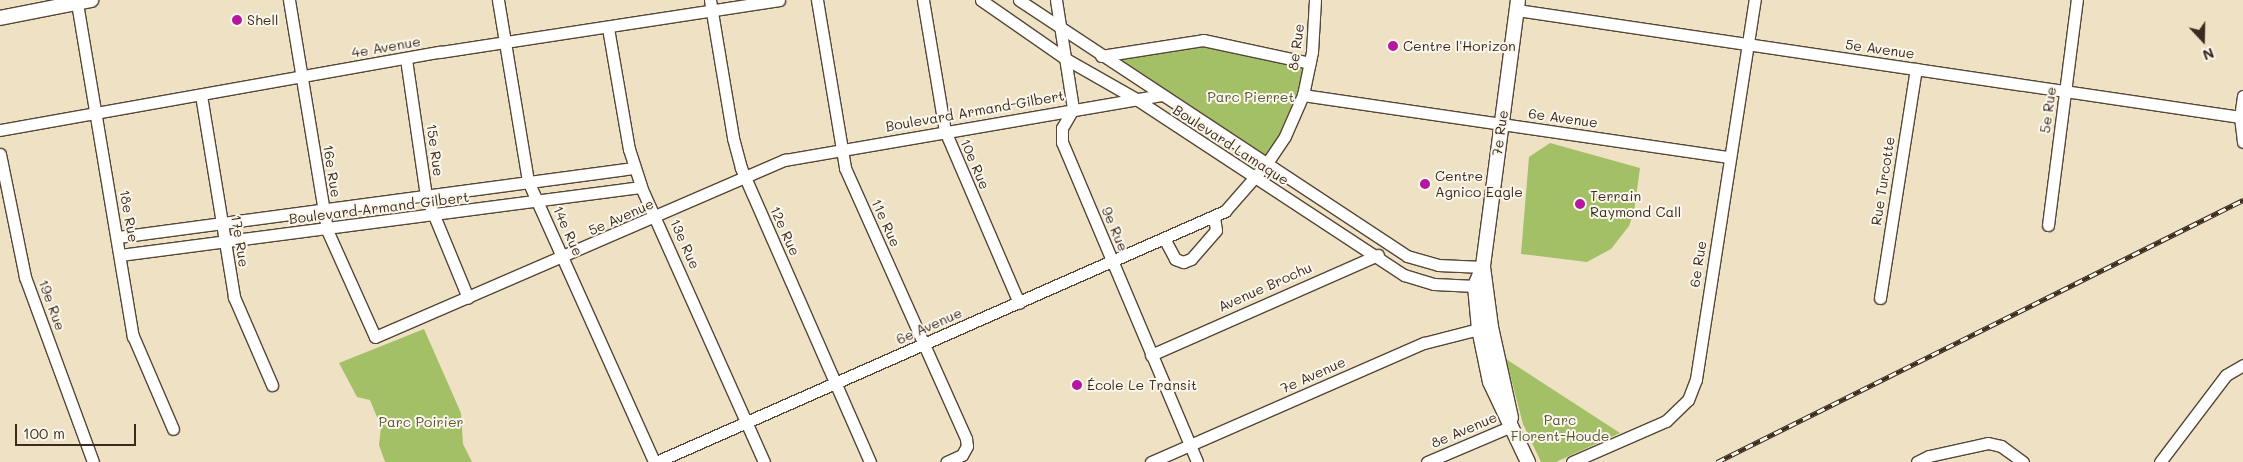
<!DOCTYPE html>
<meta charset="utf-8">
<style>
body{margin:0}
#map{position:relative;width:2243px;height:462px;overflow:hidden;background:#efe2c4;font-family:Mali,sans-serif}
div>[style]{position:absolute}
.green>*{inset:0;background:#a3c067}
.roads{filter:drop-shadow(1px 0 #564637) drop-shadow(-1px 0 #564637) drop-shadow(0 1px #564637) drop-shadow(0 -1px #564637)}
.minor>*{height:11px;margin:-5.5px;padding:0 5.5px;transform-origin:5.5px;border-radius:5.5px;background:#fff}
.major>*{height:14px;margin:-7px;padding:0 7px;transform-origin:7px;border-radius:7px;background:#fff}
.rail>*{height:4.5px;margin-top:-2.25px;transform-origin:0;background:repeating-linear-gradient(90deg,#fbf7ec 0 8px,#3b2a1e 0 16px);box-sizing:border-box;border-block:1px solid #3b2a1e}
.dots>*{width:14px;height:14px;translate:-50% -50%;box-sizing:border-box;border:2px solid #fbf7ec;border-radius:50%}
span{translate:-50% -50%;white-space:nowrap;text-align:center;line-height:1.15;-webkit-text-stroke:4px #fbf7ec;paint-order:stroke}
.poi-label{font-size:14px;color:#3b2a1e}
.left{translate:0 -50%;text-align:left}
.street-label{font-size:14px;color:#3b2a1e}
.park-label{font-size:14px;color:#5a5734}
.north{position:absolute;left:2178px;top:15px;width:50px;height:50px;-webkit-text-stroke:4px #fbf7ec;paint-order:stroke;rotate:159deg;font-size:14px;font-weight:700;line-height:20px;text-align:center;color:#3b2a1e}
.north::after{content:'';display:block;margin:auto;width:18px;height:22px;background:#3b2a1e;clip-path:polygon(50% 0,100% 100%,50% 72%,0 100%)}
.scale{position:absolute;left:15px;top:424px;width:121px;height:22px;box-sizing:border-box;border:2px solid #3b2a1e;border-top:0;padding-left:6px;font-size:15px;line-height:18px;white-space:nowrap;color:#3b2a1e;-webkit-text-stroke:4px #fbf7ec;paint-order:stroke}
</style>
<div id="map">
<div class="green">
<i style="clip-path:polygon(1203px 40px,1310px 63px,1267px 163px,1101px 56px)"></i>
<i style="clip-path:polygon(1550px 143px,1640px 168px,1634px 212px,1629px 226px,1611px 249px,1587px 262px,1521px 254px,1529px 157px)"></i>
<i style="clip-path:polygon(424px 329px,461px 413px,463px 444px,472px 462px,385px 462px,379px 445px,381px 427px,370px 400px,357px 397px,339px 363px)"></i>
<i style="clip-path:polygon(1506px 359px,1620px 433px,1556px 462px,1541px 462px,1523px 424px)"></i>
</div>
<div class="roads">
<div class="minor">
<i style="left:289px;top:0;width:233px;rotate:80.6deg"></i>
<i style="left:327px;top:230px;width:117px;rotate:65.8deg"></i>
<i style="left:375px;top:337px;width:447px;rotate:-23.4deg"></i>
<i style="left:785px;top:160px;width:381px;rotate:-9.8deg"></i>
<i style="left:498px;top:0;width:183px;rotate:80.6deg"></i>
<i style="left:528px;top:181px;width:308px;rotate:65.8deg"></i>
<i style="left:710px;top:0;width:140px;rotate:80.5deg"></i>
<i style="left:733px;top:138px;width:31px;rotate:75deg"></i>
<i style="left:741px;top:168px;width:321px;rotate:66.3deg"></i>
<i style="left:817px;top:0;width:170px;rotate:80.5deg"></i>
<i style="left:845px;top:168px;width:297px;rotate:65.9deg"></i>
<i style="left:966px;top:439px;width:7px;rotate:82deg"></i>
<i style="left:967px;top:446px;width:10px;rotate:119deg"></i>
<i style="left:962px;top:455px;width:17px;rotate:156deg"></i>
<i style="left:923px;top:0;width:133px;rotate:80.5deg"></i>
<i style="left:945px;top:131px;width:187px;rotate:66.7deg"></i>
<i style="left:981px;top:0;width:103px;rotate:34.8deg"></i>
<i style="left:1066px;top:59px;width:81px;rotate:29.7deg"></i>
<i style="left:1136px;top:99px;width:321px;rotate:33.3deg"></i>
<i style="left:1404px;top:275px;width:31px;rotate:17deg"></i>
<i style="left:1434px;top:284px;width:41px;rotate:2.8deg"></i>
<i style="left:1019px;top:0;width:465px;rotate:33.4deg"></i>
<i style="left:1407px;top:256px;width:32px;rotate:16deg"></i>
<i style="left:1438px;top:265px;width:45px;rotate:2.5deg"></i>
<i style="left:1056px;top:0;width:110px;rotate:81.1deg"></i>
<i style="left:1073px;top:109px;width:22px;rotate:120deg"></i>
<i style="left:1062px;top:128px;width:14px;rotate:90deg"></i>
<i style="left:1062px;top:142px;width:347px;rotate:67.1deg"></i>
<i style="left:77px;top:3px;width:338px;rotate:80.5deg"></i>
<i style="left:133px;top:336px;width:101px;rotate:66.7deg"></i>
<i style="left:1517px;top:10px;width:731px;rotate:8.42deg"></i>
<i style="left:608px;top:28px;width:123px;rotate:80.2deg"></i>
<i style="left:629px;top:149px;width:40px;rotate:72deg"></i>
<i style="left:641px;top:187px;width:301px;rotate:65.9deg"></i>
<i style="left:1101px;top:56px;width:103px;rotate:-8.9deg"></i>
<i style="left:1203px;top:40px;width:109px;rotate:12.1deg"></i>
<i style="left:406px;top:59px;width:138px;rotate:81.7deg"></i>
<i style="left:426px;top:196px;width:110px;rotate:67.6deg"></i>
<i style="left:201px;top:95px;width:205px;rotate:80.7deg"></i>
<i style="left:234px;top:297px;width:96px;rotate:66.6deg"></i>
<i style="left:1303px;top:95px;width:430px;rotate:8.3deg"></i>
<i style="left:2243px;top:96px;width:21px;rotate:98deg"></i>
<i style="left:2240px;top:117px;width:25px;rotate:83deg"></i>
<i style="left:0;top:130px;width:447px;rotate:-10.1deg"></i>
<i style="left:440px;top:52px;width:343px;rotate:-8.7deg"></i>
<i style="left:0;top:154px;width:126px;rotate:78.5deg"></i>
<i style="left:25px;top:277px;width:197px;rotate:69.8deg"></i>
<i style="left:2048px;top:225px;width:227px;rotate:-82.7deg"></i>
<i style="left:118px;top:237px;width:521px;rotate:-7.62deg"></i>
<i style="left:1165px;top:240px;width:21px;rotate:62deg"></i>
<i style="left:1175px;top:259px;width:9px;rotate:21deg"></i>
<i style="left:1183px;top:262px;width:9px;rotate:-21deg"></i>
<i style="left:1191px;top:259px;width:38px;rotate:-49deg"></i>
<i style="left:1216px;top:230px;width:12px;rotate:-99deg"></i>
<i style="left:120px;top:255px;width:525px;rotate:-7.44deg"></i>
<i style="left:1880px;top:298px;width:232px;rotate:-81.1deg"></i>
<i style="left:1151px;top:355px;width:248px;rotate:-23.8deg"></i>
<i style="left:656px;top:462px;width:622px;rotate:-23.8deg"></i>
<i style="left:1225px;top:211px;width:64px;rotate:-48.8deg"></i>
<i style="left:1267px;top:163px;width:32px;rotate:-56deg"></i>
<i style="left:1285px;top:136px;width:45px;rotate:-66.3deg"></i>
<i style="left:1303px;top:95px;width:44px;rotate:-78.2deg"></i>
<i style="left:1312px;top:52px;width:52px;rotate:-86.7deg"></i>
<i style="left:1151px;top:462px;width:298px;rotate:-23.6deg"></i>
<i style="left:1424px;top:343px;width:65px;rotate:-14.3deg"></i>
<i style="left:1427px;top:462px;width:92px;rotate:-23deg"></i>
<i style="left:1572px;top:462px;width:103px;rotate:-23.6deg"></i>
<i style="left:1666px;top:421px;width:30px;rotate:-44deg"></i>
<i style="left:1688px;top:400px;width:22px;rotate:-69deg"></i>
<i style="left:1696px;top:379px;width:384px;rotate:-81.2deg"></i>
<i style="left:1917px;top:462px;width:13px;rotate:-27deg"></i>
<i style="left:1929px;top:456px;width:60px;rotate:-12.4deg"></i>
<i style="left:1988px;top:443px;width:13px;rotate:13deg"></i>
<i style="left:2001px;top:446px;width:27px;rotate:36deg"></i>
<i style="left:2160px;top:462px;width:109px;rotate:-52.8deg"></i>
<i style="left:2226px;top:375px;width:20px;rotate:-30deg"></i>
</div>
<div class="major">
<i style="left:1518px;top:0;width:269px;rotate:97.5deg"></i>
<i style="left:1483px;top:267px;width:21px;rotate:113deg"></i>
<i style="left:1475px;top:286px;width:43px;rotate:84.7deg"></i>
<i style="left:1479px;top:329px;width:54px;rotate:78.3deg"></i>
<i style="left:1490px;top:382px;width:89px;rotate:64.6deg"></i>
<i style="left:0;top:18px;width:93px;rotate:-11.2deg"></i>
<i style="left:1483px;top:267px;width:61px;rotate:82.4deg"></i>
<i style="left:1491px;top:327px;width:93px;rotate:77.6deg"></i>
</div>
</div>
<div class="rail">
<i style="left:1717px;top:462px;width:588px;rotate:-26.48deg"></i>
</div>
<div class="dots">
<i style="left:237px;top:20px;background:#b5179e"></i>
<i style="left:1393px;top:46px;background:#b5179e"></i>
<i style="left:1425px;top:184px;background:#b5179e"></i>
<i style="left:1580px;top:204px;background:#b5179e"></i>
<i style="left:1077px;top:385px;background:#b5179e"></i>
</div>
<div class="poi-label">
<span class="left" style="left:247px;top:20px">Shell</span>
<span class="left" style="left:1403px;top:46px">Centre l'Horizon</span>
<span class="left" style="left:1435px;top:184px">Centre<br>Agnico Eagle</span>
<span class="left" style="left:1590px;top:204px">Terrain<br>Raymond Call</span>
<span class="left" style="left:1087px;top:385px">École Le Transit</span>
</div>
<div class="street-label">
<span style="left:386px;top:47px;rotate:-10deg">4e Avenue</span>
<span style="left:1296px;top:47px;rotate:-82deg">8e Rue</span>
<span style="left:1880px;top:49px;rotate:8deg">5e Avenue</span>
<span style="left:2048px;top:110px;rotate:-82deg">5e Rue</span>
<span style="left:975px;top:111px;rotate:-10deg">Boulevard Armand-Gilbert</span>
<span style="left:1563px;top:118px;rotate:8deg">6e Avenue</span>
<span style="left:1500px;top:133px;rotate:-82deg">7e Rue</span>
<span style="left:1231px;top:145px;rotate:33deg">Boulevard Lamaque</span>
<span style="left:435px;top:150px;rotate:82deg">15e Rue</span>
<span style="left:975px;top:164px;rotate:67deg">10e Rue</span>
<span style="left:332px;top:171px;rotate:81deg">16e Rue</span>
<span style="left:1883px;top:181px;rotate:-81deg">Rue Turcotte</span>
<span style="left:379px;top:208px;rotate:-7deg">Boulevard Armand-Gilbert</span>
<span style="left:129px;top:216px;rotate:80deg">18e Rue</span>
<span style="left:621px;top:217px;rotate:-24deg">5e Avenue</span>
<span style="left:886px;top:223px;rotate:66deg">11e Rue</span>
<span style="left:1115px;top:229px;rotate:67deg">9e Rue</span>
<span style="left:568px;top:231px;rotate:66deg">14e Rue</span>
<span style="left:785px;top:231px;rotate:66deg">12e Rue</span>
<span style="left:240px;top:241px;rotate:81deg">17e Rue</span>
<span style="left:685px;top:244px;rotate:66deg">13e Rue</span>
<span style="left:1698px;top:264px;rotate:-81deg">6e Rue</span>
<span style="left:1265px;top:287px;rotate:-24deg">Avenue Brochu</span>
<span style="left:52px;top:305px;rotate:70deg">19e Rue</span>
<span style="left:929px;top:326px;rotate:-24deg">6e Avenue</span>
<span style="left:1313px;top:375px;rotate:-24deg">7e Avenue</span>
<span style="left:1464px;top:430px;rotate:-23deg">8e Avenue</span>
</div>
<div class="park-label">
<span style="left:1251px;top:97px">Parc Pierret</span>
<span style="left:1560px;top:428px">Parc<br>Florent-Houde</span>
<span style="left:421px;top:422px">Parc Poirier</span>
</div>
<div class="north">N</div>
<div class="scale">100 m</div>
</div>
